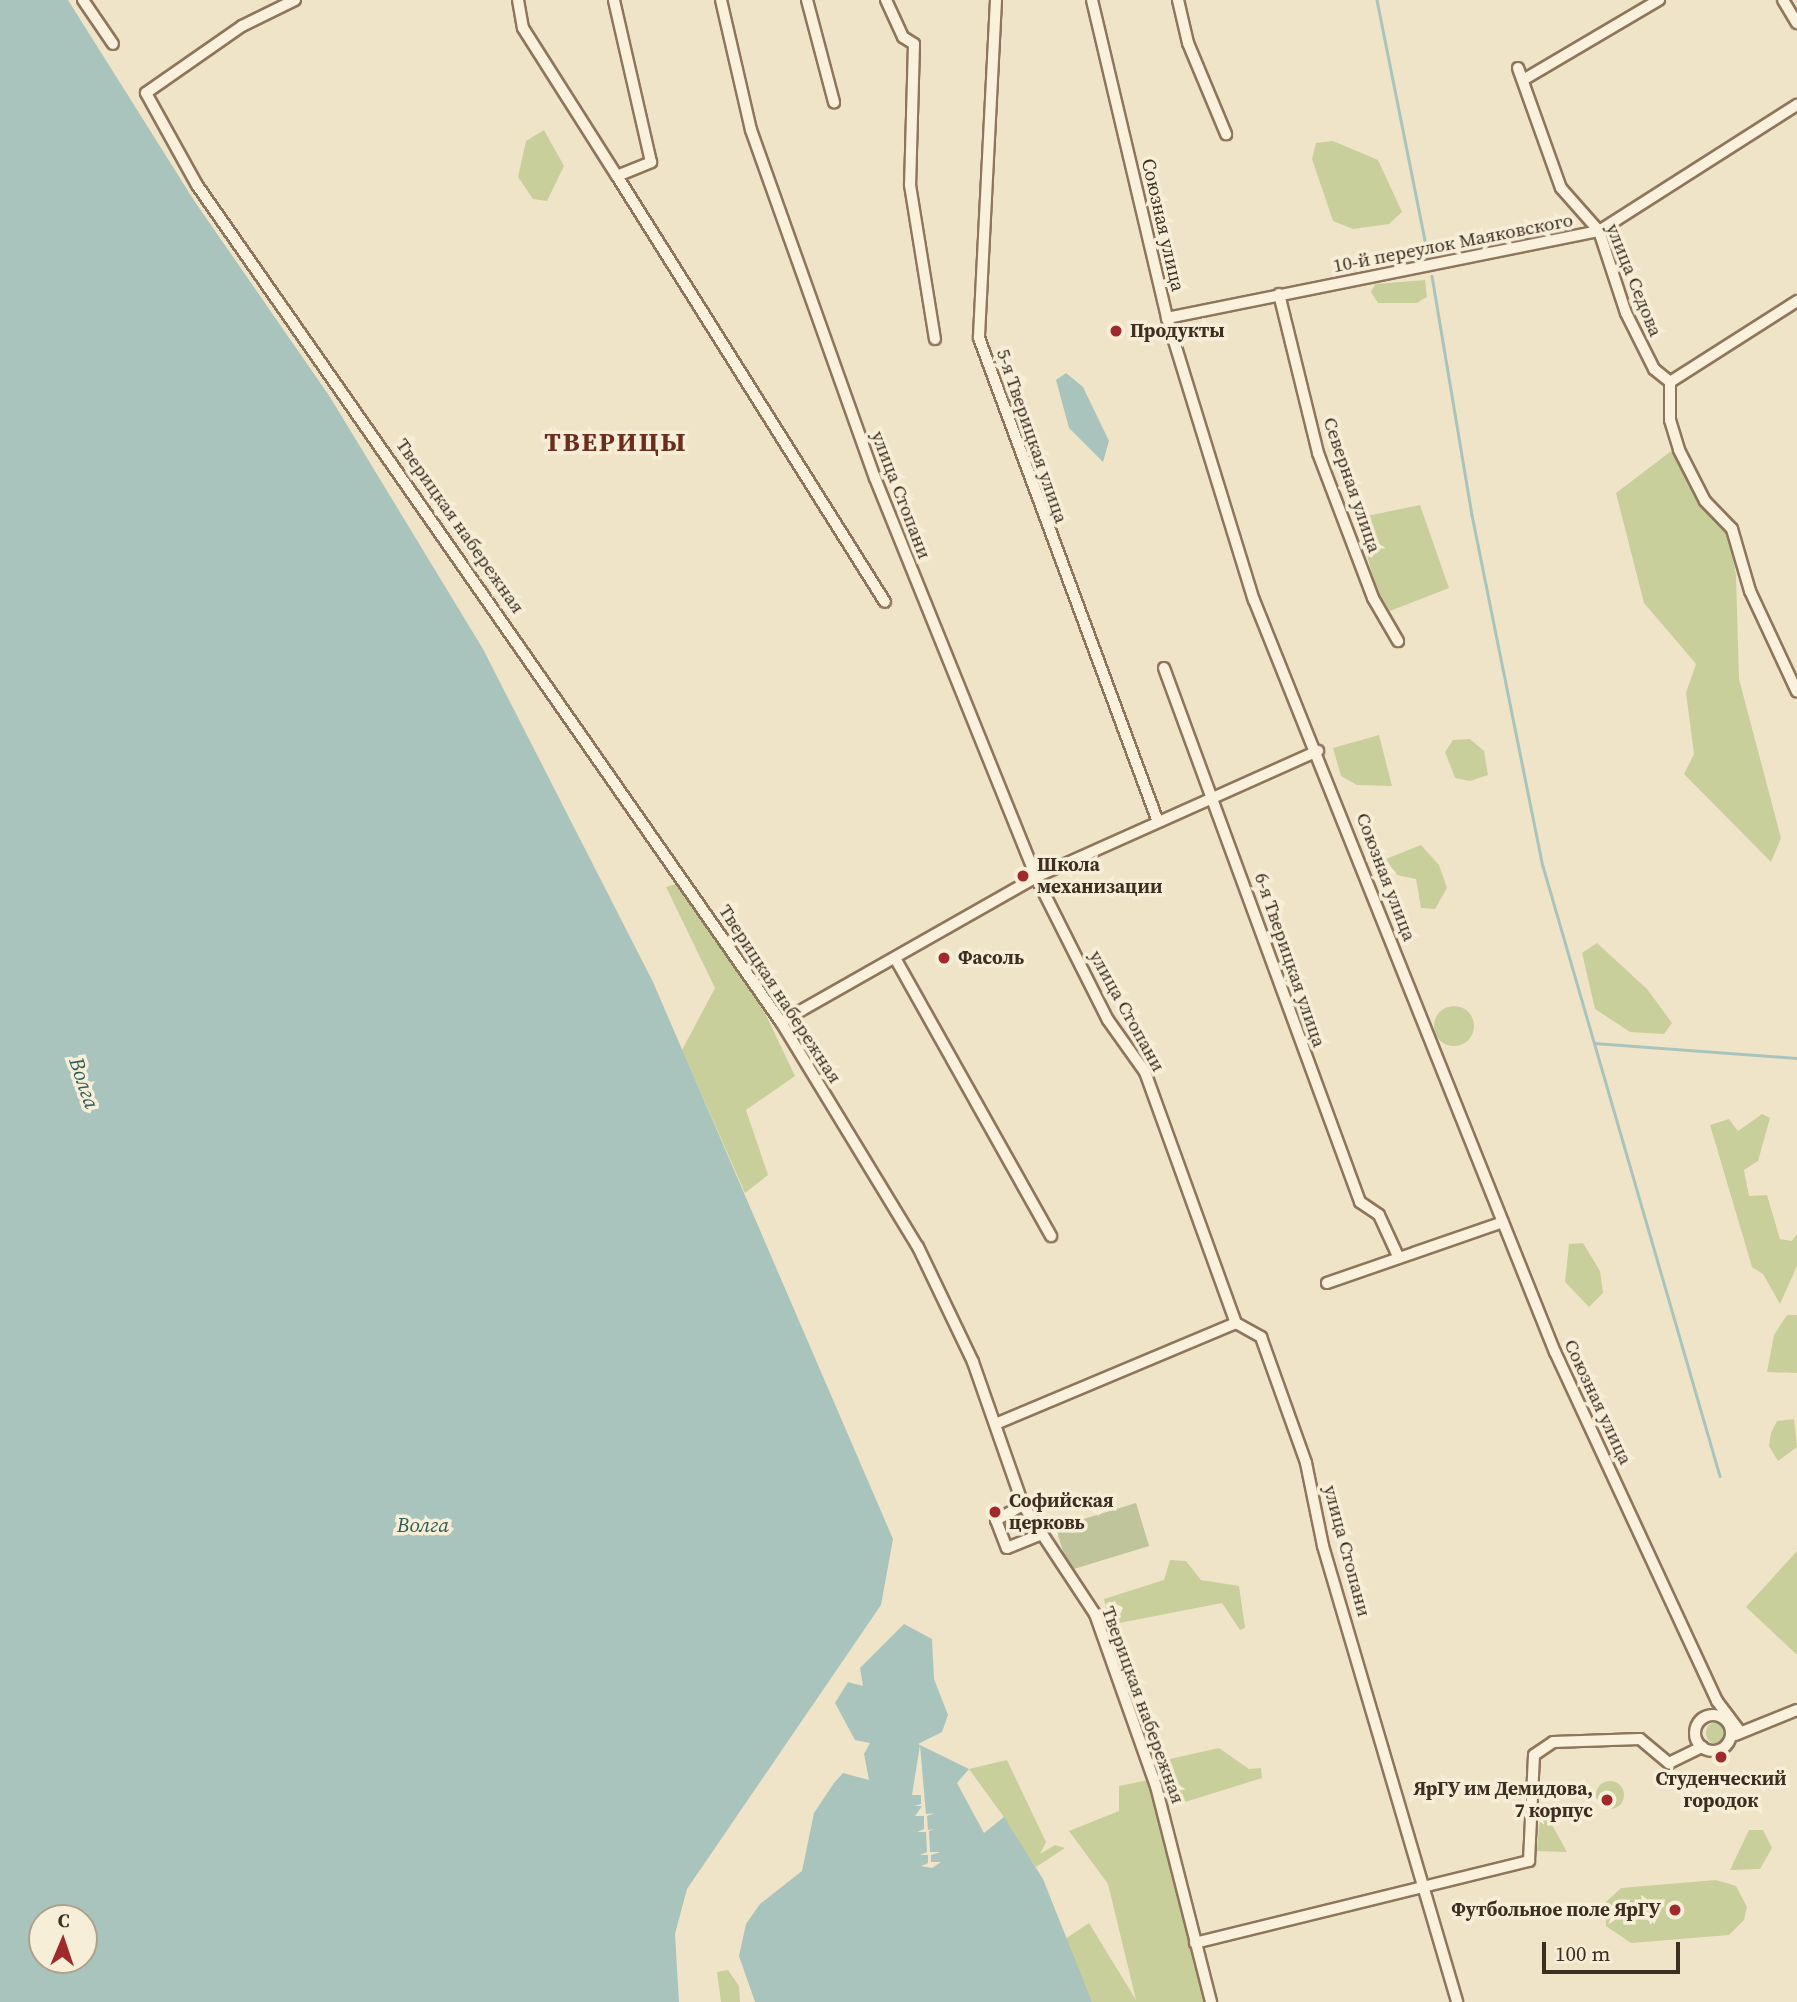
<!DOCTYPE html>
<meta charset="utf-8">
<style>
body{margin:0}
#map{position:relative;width:1797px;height:2002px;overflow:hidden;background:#f0e4c8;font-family:"Source Serif 4",serif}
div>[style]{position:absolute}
.green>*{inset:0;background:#c9cf9b}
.round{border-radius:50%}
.cemetery>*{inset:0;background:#bfc49a;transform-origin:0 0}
.water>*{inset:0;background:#a9c4bc}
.pier>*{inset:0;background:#f0e4c8}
.stream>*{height:2.5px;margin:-1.25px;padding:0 1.25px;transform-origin:1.25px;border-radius:1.25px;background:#a9c4bc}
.roads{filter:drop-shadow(2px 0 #8d765c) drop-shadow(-2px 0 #8d765c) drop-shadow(0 2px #8d765c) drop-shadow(0 -2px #8d765c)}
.minor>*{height:10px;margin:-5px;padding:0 5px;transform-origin:5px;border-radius:5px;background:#faf1dc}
.minor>.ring{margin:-5px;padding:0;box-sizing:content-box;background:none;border:10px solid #faf1dc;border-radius:50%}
.dots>*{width:19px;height:19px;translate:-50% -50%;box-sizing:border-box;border:4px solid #f7eed8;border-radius:50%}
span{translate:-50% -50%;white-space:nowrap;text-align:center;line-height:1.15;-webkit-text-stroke:7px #f7eed8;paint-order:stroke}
.street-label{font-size:19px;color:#3d2e20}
.poi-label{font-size:19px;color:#3d2e20;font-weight:700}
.left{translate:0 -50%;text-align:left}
.right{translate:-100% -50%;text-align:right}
.water-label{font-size:21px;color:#2f5d5a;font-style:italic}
.district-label{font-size:26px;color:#6b2e1e;font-weight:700;letter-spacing:2px}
.north{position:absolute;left:28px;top:1904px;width:70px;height:70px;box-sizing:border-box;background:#f7eed8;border:2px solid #ada18e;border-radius:50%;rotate:2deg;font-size:19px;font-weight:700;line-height:28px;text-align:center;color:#3d2e20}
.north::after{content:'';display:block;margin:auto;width:24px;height:32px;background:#9e2a2b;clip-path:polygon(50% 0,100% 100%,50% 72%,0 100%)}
.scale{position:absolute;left:1542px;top:1942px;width:138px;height:32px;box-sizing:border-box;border:4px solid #3d2e20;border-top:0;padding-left:9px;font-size:21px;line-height:24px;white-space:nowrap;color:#3d2e20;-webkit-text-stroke:5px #f7eed8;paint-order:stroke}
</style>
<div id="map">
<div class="green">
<i style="clip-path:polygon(544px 130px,564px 166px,547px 201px,533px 199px,518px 177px,526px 141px)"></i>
<i style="clip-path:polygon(1333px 141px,1378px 160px,1402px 212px,1389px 224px,1353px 229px,1333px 221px,1312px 159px,1316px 143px)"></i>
<i style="clip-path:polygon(1425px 280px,1427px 297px,1417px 303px,1378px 303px,1371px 292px,1375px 284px)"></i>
<i style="clip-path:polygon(1674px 449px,1699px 502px,1728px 530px,1736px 575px,1739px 679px,1781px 838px,1771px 862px,1684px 774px,1694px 754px,1686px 693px,1696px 664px,1644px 603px,1616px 493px)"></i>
<i style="clip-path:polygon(1420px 505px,1449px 588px,1390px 611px,1377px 592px,1357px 518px)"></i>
<i style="clip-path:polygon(1379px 735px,1392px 786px,1357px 785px,1341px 776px,1333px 748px)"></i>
<i style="clip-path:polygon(1470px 739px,1484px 751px,1488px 775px,1470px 781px,1455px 778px,1445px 752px,1453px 740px)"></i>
<i style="clip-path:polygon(1421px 845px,1439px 865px,1447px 888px,1435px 909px,1421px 908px,1416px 879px,1397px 875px,1386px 859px)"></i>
<i style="clip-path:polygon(679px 883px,766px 1015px,795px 1076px,746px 1110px,768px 1175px,745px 1193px,682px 1050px,715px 988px,666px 887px)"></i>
<i style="clip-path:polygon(1597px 943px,1647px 989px,1672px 1023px,1664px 1034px,1630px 1032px,1595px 1009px,1582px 953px)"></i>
<i class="round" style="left:1434px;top:1006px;width:40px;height:40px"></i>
<i style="clip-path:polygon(1762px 1114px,1770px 1118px,1758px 1161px,1744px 1170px,1749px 1196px,1767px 1195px,1780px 1239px,1792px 1241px,1797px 1234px,1797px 1266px,1780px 1304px,1763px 1274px,1752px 1267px,1710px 1125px,1729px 1119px,1738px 1131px)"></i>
<i style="clip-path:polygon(1583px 1243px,1600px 1271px,1603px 1293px,1589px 1307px,1565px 1282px,1569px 1244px)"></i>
<i style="clip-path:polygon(1787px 1315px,1797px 1315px,1797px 1373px,1767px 1372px,1774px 1335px)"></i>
<i style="clip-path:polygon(1794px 1419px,1797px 1447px,1778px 1461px,1769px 1446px,1771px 1433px,1777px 1421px)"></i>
<i style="clip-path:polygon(1797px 1551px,1797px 1654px,1796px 1654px,1746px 1607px)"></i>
<i style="clip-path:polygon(1170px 1560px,1186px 1561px,1201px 1580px,1239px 1586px,1245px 1628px,1240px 1630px,1222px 1603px,1109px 1625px,1104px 1599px,1164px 1580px)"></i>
<i class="round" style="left:1706px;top:1721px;width:24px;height:24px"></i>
<i style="clip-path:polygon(1219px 1748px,1249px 1769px,1261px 1768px,1262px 1778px,1166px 1808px,1152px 1763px)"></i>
<i style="clip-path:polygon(1007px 1760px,1046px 1842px,1040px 1854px,1055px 1845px,1065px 1848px,1036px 1867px,969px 1769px)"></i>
<i style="clip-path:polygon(1148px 1780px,1207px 2002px,1092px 2002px,1062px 1941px,1089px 1923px,1136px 2000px,1108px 1884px,1069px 1831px,1119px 1811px,1119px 1786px)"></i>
<i class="round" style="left:1596px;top:1781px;width:28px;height:28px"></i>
<i style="clip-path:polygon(1541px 1805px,1567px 1852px,1537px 1851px)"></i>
<i style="clip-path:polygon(1749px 1830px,1763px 1830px,1772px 1848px,1760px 1869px,1730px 1870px)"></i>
<i style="clip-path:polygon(1716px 1880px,1736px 1886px,1747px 1907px,1744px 1920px,1729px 1935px,1631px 1943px,1606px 1926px,1606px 1902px,1621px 1888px)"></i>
<i style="clip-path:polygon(728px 1970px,739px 1986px,740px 2002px,721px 2002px,717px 1972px)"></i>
</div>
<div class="cemetery">
<i style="left:1136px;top:1503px;width:45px;height:84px;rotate:73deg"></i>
</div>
<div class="water">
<i style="clip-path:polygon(evenodd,0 0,68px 0,195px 202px,330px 397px,483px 649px,653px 982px,893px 1539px,881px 1605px,687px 1889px,675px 1934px,679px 2002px,0 2002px,0 0,42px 1918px,84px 1918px,84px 1960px,42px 1960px,42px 1918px)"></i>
<i style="clip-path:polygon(1066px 373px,1083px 387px,1109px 441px,1103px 462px,1069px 428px,1056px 380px)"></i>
<i style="clip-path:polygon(904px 1624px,932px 1639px,934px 1679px,948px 1715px,942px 1732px,918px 1744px,969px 1769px,1004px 1817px,1043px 1879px,1092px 2002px,755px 2002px,739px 1956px,746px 1924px,760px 1904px,802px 1871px,814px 1813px,834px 1783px,843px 1773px,869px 1780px,864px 1754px,870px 1743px,855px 1740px,835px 1703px,848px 1682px,863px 1686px,860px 1668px)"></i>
</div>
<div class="pier">
<i style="clip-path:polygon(920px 1745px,926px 1814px,935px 1813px,927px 1816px,928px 1830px,935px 1829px,929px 1831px,930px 1852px,940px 1852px,931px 1855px,931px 1862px,941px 1862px,932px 1868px,921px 1866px,928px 1863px,928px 1855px,920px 1855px,927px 1852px,926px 1832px,917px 1832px,924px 1829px,924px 1816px,915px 1816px,922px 1806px,914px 1806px,921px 1804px,921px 1795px,912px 1795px)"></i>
<i style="clip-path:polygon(969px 1769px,1004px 1817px,984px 1833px,957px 1783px)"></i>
</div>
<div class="stream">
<i style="left:1377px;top:0;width:265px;rotate:78.7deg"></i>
<i style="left:1432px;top:276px;width:242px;rotate:80.5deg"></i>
<i style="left:1472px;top:515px;width:358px;rotate:78.6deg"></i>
<i style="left:1543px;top:866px;width:635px;rotate:73.82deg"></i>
<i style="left:1594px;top:1043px;width:204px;rotate:4.2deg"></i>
</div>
<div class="roads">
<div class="minor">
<i style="left:83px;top:0;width:53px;rotate:55.7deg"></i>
<i style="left:295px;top:0;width:59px;rotate:153.9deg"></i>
<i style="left:242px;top:26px;width:117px;rotate:145.1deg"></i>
<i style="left:146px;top:93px;width:105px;rotate:61deg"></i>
<i style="left:197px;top:185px;width:1021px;rotate:55.1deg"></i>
<i style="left:781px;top:1022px;width:263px;rotate:58.7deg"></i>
<i style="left:918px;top:1247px;width:127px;rotate:64.4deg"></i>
<i style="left:973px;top:1362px;width:151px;rotate:70.7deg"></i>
<i style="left:1023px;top:1505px;width:131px;rotate:56.6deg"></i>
<i style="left:1095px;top:1614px;width:182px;rotate:70.5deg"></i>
<i style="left:1156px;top:1786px;width:223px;rotate:75.7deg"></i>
<i style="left:518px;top:0;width:28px;rotate:80deg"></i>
<i style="left:523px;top:28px;width:175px;rotate:57.6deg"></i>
<i style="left:617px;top:176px;width:37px;rotate:-22deg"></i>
<i style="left:651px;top:162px;width:166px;rotate:-102.9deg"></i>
<i style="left:721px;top:0;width:133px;rotate:77deg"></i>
<i style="left:751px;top:130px;width:369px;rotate:70.4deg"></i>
<i style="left:875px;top:478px;width:430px;rotate:68deg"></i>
<i style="left:1036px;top:877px;width:160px;rotate:63.3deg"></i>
<i style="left:1108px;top:1020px;width:64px;rotate:54.6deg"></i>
<i style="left:1145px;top:1072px;width:267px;rotate:70.1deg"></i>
<i style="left:807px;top:0;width:106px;rotate:75.2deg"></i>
<i style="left:886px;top:0;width:41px;rotate:65.3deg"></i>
<i style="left:903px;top:37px;width:13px;rotate:32deg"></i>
<i style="left:914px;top:44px;width:141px;rotate:91.6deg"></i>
<i style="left:910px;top:185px;width:156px;rotate:80.8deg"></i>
<i style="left:996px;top:0;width:338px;rotate:92.9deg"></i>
<i style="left:979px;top:338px;width:516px;rotate:69.7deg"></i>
<i style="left:1092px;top:0;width:327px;rotate:76.7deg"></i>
<i style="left:1167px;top:318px;width:295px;rotate:72.9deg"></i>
<i style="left:1254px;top:600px;width:810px;rotate:68.19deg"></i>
<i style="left:1555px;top:1352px;width:385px;rotate:65.1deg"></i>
<i style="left:1717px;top:1701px;width:39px;rotate:53deg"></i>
<i style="left:1178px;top:0;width:44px;rotate:76.9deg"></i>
<i style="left:1188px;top:43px;width:99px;rotate:67.3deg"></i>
<i style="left:1783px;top:0;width:27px;rotate:59deg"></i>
<i style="left:1518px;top:68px;width:127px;rotate:70.3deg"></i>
<i style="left:1561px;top:188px;width:57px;rotate:48.5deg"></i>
<i style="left:1599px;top:231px;width:86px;rotate:71.8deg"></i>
<i style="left:1626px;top:313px;width:63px;rotate:63.4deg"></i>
<i style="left:1654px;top:369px;width:21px;rotate:39deg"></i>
<i style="left:1523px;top:80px;width:158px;rotate:-30.5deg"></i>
<i style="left:617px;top:176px;width:503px;rotate:57.83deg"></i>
<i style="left:1279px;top:294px;width:164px;rotate:76.2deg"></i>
<i style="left:1318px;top:453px;width:155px;rotate:69.2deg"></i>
<i style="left:1373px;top:598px;width:50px;rotate:59.8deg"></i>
<i style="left:1167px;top:318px;width:441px;rotate:-11.4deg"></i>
<i style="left:1599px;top:231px;width:235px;rotate:-32.5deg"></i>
<i style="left:1670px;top:382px;width:38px;rotate:90deg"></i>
<i style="left:1670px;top:420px;width:31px;rotate:73deg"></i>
<i style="left:1679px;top:450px;width:57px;rotate:63deg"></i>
<i style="left:1705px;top:501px;width:39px;rotate:46deg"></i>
<i style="left:1732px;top:529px;width:65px;rotate:73.8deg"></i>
<i style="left:1750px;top:591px;width:111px;rotate:65deg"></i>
<i style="left:1670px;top:382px;width:151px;rotate:-32.5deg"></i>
<i style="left:1164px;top:668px;width:569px;rotate:69.84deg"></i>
<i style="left:1360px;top:1202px;width:23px;rotate:34deg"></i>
<i style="left:1379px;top:1215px;width:43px;rotate:65.2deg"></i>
<i style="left:895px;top:958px;width:319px;rotate:60.7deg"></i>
<i style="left:781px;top:1022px;width:293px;rotate:-29.6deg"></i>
<i style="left:1036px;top:877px;width:309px;rotate:-24.1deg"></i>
<i style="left:1327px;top:1283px;width:186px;rotate:-19.1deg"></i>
<i style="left:1236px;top:1323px;width:29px;rotate:29deg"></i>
<i style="left:1261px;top:1337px;width:134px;rotate:70.3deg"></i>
<i style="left:1306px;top:1463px;width:85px;rotate:78.4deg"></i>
<i style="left:1323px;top:1546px;width:475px;rotate:73.6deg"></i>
<i style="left:998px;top:1423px;width:258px;rotate:-22.8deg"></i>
<i style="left:1023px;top:1505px;width:31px;rotate:151deg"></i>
<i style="left:996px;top:1520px;width:30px;rotate:69deg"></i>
<i style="left:1007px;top:1548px;width:38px;rotate:-22deg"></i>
<i class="ring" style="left:1695px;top:1715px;width:26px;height:26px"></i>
<i style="left:1735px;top:1735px;width:67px;rotate:-22deg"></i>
<i style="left:1195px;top:1943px;width:344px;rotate:-13.8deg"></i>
<i style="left:1529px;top:1861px;width:106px;rotate:-87.3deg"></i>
<i style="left:1534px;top:1755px;width:23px;rotate:-34deg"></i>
<i style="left:1553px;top:1742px;width:87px;rotate:-2deg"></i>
<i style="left:1640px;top:1739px;width:38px;rotate:40deg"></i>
<i style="left:1669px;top:1763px;width:37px;rotate:-26deg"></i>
</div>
</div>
<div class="dots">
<i style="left:1116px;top:331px;background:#9e2a2b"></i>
<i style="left:1023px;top:876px;background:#9e2a2b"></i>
<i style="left:944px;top:958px;background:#9e2a2b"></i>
<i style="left:995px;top:1512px;background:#9e2a2b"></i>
<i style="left:1721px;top:1757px;background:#9e2a2b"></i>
<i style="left:1607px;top:1800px;background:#9e2a2b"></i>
<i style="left:1675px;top:1910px;background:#9e2a2b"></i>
</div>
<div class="street-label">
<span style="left:1163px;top:225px;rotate:77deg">Союзная улица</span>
<span style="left:1453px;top:243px;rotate:-11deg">10-й переулок Маяковского</span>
<span style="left:1634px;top:280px;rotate:68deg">улица Седова</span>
<span style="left:1032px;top:436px;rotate:71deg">5-я Тверицкая улица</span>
<span style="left:1352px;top:485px;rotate:71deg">Северная улица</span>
<span style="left:901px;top:495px;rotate:69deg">улица Стопани</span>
<span style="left:460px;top:526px;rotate:55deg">Тверицкая набережная</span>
<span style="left:1386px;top:877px;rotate:69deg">Союзная улица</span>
<span style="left:1290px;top:960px;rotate:71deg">6-я Тверицкая улица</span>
<span style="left:780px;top:994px;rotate:57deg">Тверицкая набережная</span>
<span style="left:1127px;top:1011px;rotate:61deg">улица Стопани</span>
<span style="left:1598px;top:1402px;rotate:65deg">Союзная улица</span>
<span style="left:1347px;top:1551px;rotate:75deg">улица Стопани</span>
<span style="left:1143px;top:1705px;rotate:70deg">Тверицкая набережная</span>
</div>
<div class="poi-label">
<span class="left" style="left:1130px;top:331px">Продукты</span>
<span class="left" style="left:1037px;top:876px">Школа<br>механизации</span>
<span class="left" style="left:958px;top:958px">Фасоль</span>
<span class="left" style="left:1009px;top:1512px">Софийская<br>церковь</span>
<span style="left:1721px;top:1790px">Студенческий<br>городок</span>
<span class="right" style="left:1593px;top:1800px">ЯрГУ им Демидова,<br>7 корпус</span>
<span class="right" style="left:1661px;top:1910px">Футбольное поле ЯрГУ</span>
</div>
<div class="water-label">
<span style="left:84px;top:1083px;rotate:71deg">Волга</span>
<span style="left:423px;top:1525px">Волга</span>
</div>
<div class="district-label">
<span style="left:616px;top:443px">ТВЕРИЦЫ</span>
</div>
<div class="north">С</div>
<div class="scale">100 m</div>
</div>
